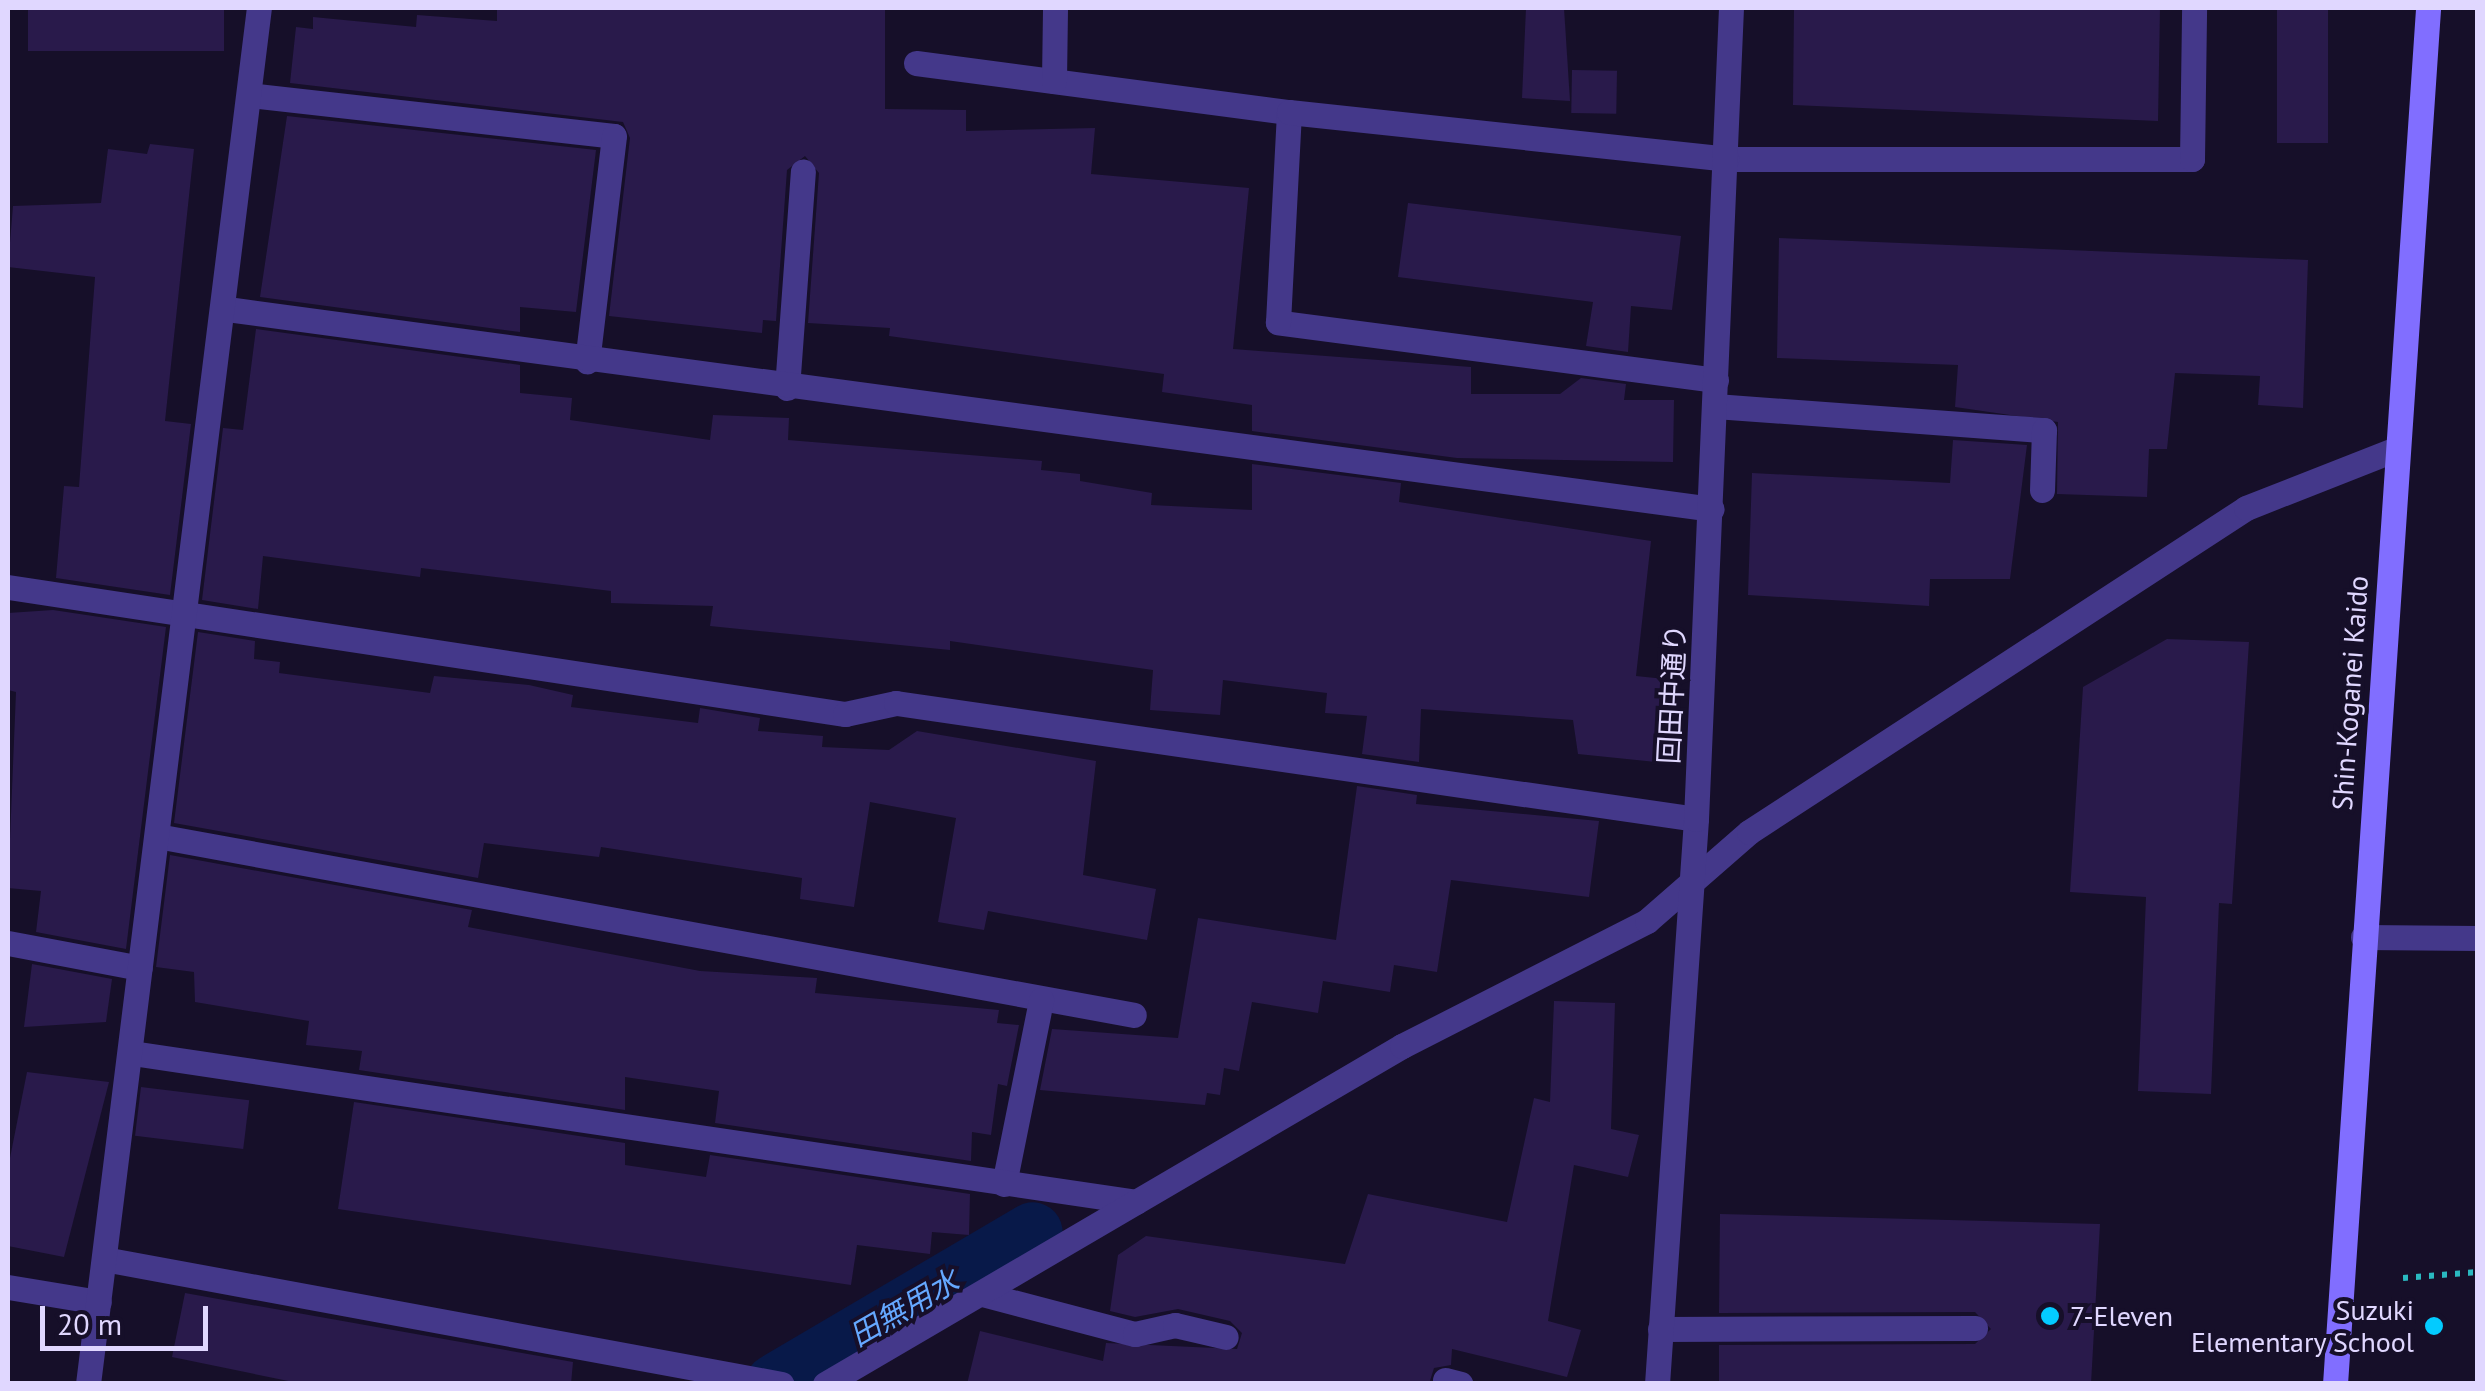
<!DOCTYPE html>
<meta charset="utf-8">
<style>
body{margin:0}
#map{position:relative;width:2485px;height:1391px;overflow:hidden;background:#160f29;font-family:"PT Sans","Noto Sans JP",sans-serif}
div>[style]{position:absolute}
.canal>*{height:60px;margin:-30px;padding:0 30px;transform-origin:30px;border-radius:30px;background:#081949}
.building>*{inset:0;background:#291a4b;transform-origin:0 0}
.path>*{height:6px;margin-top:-3px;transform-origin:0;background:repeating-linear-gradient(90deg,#2ab9c0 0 5px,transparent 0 13px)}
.service>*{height:25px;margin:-12.5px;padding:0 12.5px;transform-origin:12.5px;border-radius:12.5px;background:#44388a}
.minor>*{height:25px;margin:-12.5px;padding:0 12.5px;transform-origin:12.5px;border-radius:12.5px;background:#44388a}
.secondary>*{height:25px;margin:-12.5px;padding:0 12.5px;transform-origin:12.5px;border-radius:12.5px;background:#816eff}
.dots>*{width:28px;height:28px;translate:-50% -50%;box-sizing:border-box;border:5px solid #160f29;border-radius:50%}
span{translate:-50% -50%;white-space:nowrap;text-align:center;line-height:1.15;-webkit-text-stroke:8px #160f29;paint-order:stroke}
.street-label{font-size:28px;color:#e0d7ff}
.poi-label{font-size:28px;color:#e0d7ff}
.right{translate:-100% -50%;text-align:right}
.left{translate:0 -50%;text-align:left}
.water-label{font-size:30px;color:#65a8ff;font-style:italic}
.frame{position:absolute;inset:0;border:10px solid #e0d7ff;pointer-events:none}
.scale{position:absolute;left:40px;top:1306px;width:168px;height:45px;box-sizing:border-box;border:5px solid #e0d7ff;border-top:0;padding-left:12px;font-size:30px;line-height:35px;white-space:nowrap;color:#e0d7ff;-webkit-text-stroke:8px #160f29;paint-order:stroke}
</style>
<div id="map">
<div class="canal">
<i style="left:775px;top:1384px;width:299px;rotate:-30.5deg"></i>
</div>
<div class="building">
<i style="left:28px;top:8px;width:196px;height:43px"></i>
<i style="clip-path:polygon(497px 8px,885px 8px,885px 109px,966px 110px,966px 131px,1095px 128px,1091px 174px,1249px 188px,1233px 349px,1471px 367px,1471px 394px,1560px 394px,1581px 378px,1626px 384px,1624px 400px,1674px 400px,1673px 462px,1457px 458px,1252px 431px,1252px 405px,1162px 392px,1164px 374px,889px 336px,890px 328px,808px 323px,819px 173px,805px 156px,787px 170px,776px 321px,763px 320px,762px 333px,609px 316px,630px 138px,623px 122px,290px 83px,296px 27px,313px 29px,313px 17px,416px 27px,417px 15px,497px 21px)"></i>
<i style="clip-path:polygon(1526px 8px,1564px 8px,1570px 101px,1522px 98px)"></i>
<i style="clip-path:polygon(1794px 8px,2160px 8px,2158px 121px,1793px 105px)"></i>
<i style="left:2277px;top:8px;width:51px;height:135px"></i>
<i style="left:1572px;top:70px;width:45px;height:43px;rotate:1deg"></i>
<i style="clip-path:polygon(287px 116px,596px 150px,576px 312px,520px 307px,520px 332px,260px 297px)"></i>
<i style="clip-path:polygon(150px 144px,194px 149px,165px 421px,191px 424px,170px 595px,56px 578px,64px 486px,79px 487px,95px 277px,8px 267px,13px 206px,101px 203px,108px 149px,147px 154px)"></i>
<i style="clip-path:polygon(1408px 203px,1681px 236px,1672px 310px,1631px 306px,1628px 352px,1586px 346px,1593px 302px,1398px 277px)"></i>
<i style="clip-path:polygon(1779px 238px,2308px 260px,2303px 408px,2258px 405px,2260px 376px,2175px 373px,2167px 449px,2149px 449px,2147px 497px,2057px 494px,2058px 422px,1955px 407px,1958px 365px,1777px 358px)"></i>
<i style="clip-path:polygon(256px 329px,520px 365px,520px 393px,572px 398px,570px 420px,710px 440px,713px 415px,789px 418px,788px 440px,1042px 461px,1041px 470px,1080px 474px,1080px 481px,1152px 493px,1151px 505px,1252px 510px,1252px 464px,1401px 483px,1399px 502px,1651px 541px,1636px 676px,1665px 679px,1656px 762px,1578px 754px,1573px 720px,1421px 709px,1419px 762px,1362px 754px,1367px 716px,1325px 713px,1327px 693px,1223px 680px,1220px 715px,1150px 710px,1153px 670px,950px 641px,950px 650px,710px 626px,713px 606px,611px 603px,611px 591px,421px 568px,420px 577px,263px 556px,258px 609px,202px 600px,223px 428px,243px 430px)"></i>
<i style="clip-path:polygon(1953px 440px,2027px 445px,2010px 579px,1930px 579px,1929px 606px,1748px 595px,1752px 473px,1950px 483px)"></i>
<i style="clip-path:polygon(53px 610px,166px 627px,126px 949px,36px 932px,41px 891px,8px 888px,16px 692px,8px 690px,8px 613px)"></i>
<i style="clip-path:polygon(198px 632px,255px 641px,254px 659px,280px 662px,279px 673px,430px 693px,434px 676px,529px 685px,573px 695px,571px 707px,698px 723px,700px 708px,760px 718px,758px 731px,823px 736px,822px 747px,889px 750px,917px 731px,1096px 761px,1083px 875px,1156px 889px,1147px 940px,988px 911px,984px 930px,938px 922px,956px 818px,870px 802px,854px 907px,800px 899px,802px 878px,601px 847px,599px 857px,484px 843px,478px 878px,174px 823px)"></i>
<i style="clip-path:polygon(2167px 639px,2249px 642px,2232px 904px,2219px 903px,2211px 1094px,2138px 1091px,2146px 897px,2070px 892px,2083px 687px)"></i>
<i style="clip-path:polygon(1357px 786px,1417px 795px,1416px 804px,1599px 821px,1589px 897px,1451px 880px,1437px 972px,1394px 965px,1390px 992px,1323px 981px,1318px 1013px,1252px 1002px,1239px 1071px,1224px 1068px,1220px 1095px,1207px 1093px,1205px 1105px,1040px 1090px,1052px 1029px,1178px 1038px,1198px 918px,1336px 940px)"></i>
<i style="clip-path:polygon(170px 855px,472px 910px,468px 927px,700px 971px,817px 978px,815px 993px,999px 1010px,997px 1023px,1019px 1025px,1007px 1086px,998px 1084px,991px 1135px,972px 1132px,971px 1161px,715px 1123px,719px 1091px,625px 1077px,625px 1110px,359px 1070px,362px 1051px,306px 1045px,309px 1021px,195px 1002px,194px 972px,156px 967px)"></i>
<i style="clip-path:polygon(32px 964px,112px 979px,106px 1022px,24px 1027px)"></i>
<i style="clip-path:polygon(1554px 1001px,1615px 1003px,1611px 1129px,1639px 1135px,1628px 1177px,1574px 1165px,1548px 1321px,1581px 1330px,1567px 1377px,1452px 1349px,1451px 1365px,1434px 1368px,1429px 1384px,967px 1384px,980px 1331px,1103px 1361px,1106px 1343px,1237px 1349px,1242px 1333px,1230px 1321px,1178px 1309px,1135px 1317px,1110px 1311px,1118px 1255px,1146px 1236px,1345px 1264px,1368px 1194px,1507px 1222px,1534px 1098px,1550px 1102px)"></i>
<i style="clip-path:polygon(27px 1072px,109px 1082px,64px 1257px,8px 1246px,8px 1168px)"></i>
<i style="left:141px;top:1087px;width:109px;height:49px;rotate:7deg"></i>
<i style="clip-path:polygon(354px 1102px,625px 1143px,625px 1165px,706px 1177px,710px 1155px,970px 1194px,969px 1235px,932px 1232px,930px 1254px,857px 1245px,851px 1285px,338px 1209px)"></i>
<i style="clip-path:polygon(1720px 1214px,2100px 1224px,2091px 1384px,1719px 1384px,1719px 1345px,1975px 1344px,1991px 1329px,1975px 1312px,1719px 1313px)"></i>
<i style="clip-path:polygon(185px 1293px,573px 1362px,571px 1384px,303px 1384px,172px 1357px)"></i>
</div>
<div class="path">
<i style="left:2403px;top:1278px;width:75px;rotate:-4.6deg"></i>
</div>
<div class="service">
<i style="left:916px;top:63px;width:376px;rotate:7.5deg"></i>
<i style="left:1054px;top:81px;width:73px;rotate:-89.2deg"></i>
<i style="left:1726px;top:159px;width:466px"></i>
<i style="left:2192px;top:159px;width:151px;rotate:-89.2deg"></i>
<i style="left:787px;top:388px;width:217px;rotate:-85.8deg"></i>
<i style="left:1715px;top:406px;width:330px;rotate:4.2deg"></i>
<i style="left:2044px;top:430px;width:60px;rotate:91.9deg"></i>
<i style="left:157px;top:836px;width:993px;rotate:10.38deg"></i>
<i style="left:1004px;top:1184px;width:188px;rotate:-78.6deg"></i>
<i style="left:104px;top:1259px;width:689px;rotate:10.45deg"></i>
<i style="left:982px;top:1294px;width:158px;rotate:14.7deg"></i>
<i style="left:1135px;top:1334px;width:41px;rotate:-12.7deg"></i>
<i style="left:1175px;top:1325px;width:52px;rotate:13.2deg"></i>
<i style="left:1660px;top:1329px;width:315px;rotate:-0.2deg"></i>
<i style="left:1445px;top:1380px;width:16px;rotate:14deg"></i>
</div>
<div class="minor">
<i style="left:249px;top:95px;width:367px;rotate:6.4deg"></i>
<i style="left:614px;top:136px;width:227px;rotate:96.8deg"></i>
<i style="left:227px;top:309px;width:1498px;rotate:7.67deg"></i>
<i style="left:1716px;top:380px;width:442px;rotate:-172.5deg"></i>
<i style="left:1278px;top:322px;width:210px;rotate:-87deg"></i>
<i style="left:1289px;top:112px;width:440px;rotate:6.1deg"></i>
<i style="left:8px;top:587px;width:847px;rotate:8.63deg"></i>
<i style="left:845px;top:714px;width:52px;rotate:-12.2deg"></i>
<i style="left:896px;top:703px;width:808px;rotate:8.25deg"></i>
<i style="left:2363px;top:937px;width:115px;rotate:0.5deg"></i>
<i style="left:8px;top:943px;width:134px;rotate:10.7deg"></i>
<i style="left:132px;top:1053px;width:1015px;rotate:8.44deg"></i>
<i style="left:8px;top:1287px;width:92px;rotate:9.4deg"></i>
<i style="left:88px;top:1384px;width:1387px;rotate:-82.92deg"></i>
<i style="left:825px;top:1384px;width:669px;rotate:-30.36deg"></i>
<i style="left:1402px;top:1046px;width:275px;rotate:-27deg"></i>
<i style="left:1647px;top:921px;width:135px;rotate:-41.1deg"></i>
<i style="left:1749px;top:832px;width:593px;rotate:-33.1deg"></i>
<i style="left:2246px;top:508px;width:163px;rotate:-21.5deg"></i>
<i style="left:1657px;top:1384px;width:566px;rotate:-86.05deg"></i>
<i style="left:1696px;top:819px;width:812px;rotate:-87.53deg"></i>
</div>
<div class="secondary">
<i style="left:2335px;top:1384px;width:1379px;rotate:-86.13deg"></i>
</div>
<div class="dots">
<i style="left:2050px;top:1316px;background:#03cbff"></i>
<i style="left:2434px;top:1326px;background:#03cbff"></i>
</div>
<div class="street-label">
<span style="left:2350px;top:693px;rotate:-86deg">Shin-Koganei Kaido</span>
<span style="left:1672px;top:694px;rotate:-87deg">回田中通り</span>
</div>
<div class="poi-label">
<span class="right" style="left:2414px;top:1326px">Suzuki<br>Elementary School</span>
<span class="left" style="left:2070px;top:1316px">7-Eleven</span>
</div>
<div class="water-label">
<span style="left:904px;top:1308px;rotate:-30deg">田無用水</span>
</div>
<div class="frame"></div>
<div class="scale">20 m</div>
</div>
